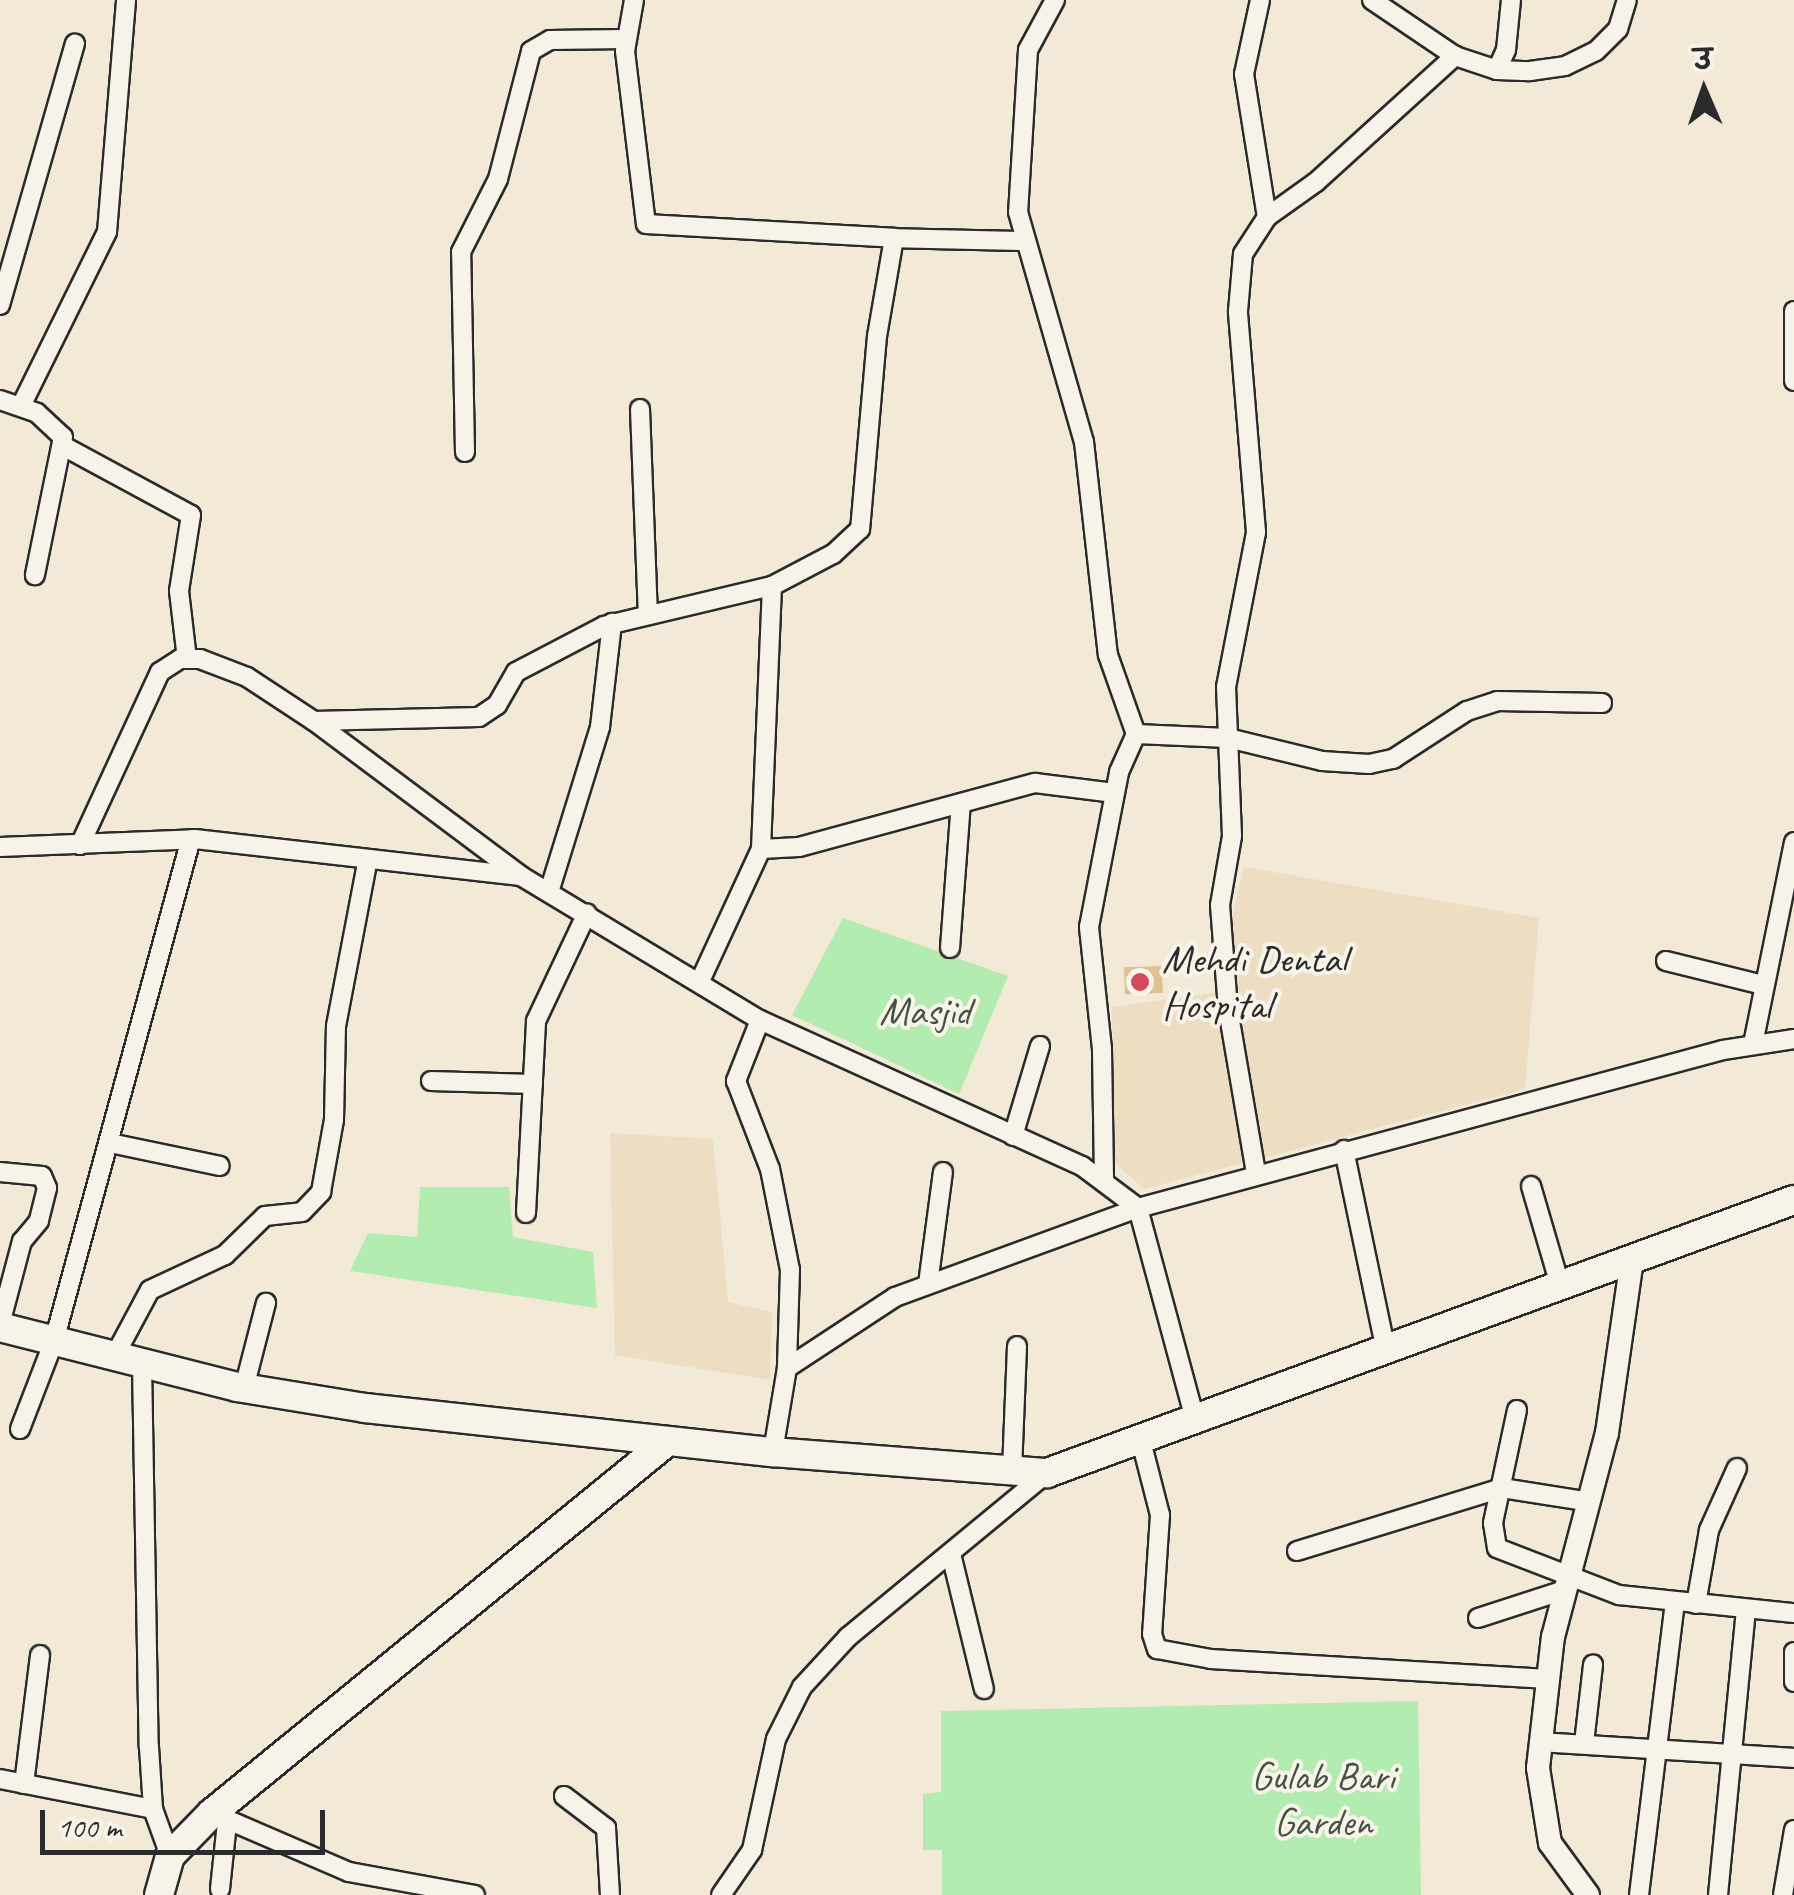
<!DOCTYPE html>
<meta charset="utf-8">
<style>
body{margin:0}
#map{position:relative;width:1794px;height:1895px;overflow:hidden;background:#f2e9d7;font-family:Caveat,"Playpen Sans Deva",sans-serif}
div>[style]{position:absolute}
.built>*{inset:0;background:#edddc3}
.green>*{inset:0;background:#b3ecb1}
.building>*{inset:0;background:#e0c193;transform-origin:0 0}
.roads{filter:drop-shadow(2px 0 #2b2b2b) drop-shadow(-2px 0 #2b2b2b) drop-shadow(0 2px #2b2b2b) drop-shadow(0 -2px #2b2b2b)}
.minor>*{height:18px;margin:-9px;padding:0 9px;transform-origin:9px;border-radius:9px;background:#f7f3e8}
.tertiary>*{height:22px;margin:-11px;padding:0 11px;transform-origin:11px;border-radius:11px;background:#f7f3e8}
.primary>*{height:28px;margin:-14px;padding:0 14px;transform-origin:14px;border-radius:14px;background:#f7f3e8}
.dots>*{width:28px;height:28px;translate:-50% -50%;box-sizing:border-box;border:5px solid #f7f3e8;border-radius:50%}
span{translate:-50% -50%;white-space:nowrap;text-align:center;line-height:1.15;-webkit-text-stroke:8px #f7f3e8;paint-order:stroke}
.poi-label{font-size:40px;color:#2b2b2b}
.left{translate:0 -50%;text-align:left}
.park-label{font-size:40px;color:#465246}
.north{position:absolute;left:1654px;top:40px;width:100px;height:100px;-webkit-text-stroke:8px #f7f3e8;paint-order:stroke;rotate:358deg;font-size:28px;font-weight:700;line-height:40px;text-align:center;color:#2b2b2b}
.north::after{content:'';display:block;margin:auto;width:35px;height:45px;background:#2b2b2b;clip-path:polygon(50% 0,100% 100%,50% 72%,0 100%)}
.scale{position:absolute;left:40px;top:1810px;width:285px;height:45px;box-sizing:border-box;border:5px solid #2b2b2b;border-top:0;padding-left:12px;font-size:30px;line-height:35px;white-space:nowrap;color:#2b2b2b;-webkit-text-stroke:8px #f7f3e8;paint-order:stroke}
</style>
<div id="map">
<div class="built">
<i style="clip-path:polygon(1244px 867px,1539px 918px,1525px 1089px,1144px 1189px,1115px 1163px,1112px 1007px,1214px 993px)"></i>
<i style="clip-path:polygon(610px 1133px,713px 1139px,728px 1302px,772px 1312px,770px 1380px,615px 1355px)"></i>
</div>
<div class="green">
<i style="clip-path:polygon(843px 918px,1008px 976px,959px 1094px,792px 1015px)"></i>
<i style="clip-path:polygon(420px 1187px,509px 1187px,513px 1237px,593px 1252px,597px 1308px,350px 1271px,368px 1233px,417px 1237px)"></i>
<i style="clip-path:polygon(1418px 1701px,1421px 1895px,942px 1895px,942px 1850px,923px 1850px,923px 1794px,941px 1792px,941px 1711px)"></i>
</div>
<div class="building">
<i style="left:1162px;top:966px;width:27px;height:38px;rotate:88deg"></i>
</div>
<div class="roads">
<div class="minor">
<i style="left:634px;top:0;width:52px;rotate:100deg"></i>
<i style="left:625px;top:51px;width:174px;rotate:83.1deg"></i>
<i style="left:646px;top:224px;width:248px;rotate:3.2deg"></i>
<i style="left:1055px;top:0;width:57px;rotate:118.4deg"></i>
<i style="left:1028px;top:50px;width:162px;rotate:93.5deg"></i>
<i style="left:1018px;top:212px;width:239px;rotate:74deg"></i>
<i style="left:1084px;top:442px;width:214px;rotate:83.6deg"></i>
<i style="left:1108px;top:655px;width:84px;rotate:70.5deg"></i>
<i style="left:1260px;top:0;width:76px;rotate:102.2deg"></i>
<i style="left:1244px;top:74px;width:145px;rotate:80.9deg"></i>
<i style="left:1372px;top:0;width:100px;rotate:34deg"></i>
<i style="left:1455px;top:56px;width:44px;rotate:18.4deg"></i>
<i style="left:1497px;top:70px;width:33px;rotate:2deg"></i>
<i style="left:1530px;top:71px;width:35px;rotate:-8deg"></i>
<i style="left:1565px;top:66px;width:34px;rotate:-26deg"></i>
<i style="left:1596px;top:51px;width:31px;rotate:-45deg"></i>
<i style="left:1618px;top:29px;width:30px;rotate:-73deg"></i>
<i style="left:1497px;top:70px;width:22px;rotate:-66deg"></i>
<i style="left:1506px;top:50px;width:50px;rotate:-84.3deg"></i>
<i style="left:1022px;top:241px;width:128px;rotate:-178.7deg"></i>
<i style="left:894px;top:238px;width:99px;rotate:99.8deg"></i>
<i style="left:877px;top:336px;width:194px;rotate:95deg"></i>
<i style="left:860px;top:529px;width:37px;rotate:137deg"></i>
<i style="left:833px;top:554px;width:69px;rotate:152.3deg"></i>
<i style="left:772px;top:586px;width:263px;rotate:92.4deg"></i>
<i style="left:761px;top:849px;width:38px;rotate:-3deg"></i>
<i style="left:799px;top:847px;width:245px;rotate:-15.2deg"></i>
<i style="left:1035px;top:783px;width:80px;rotate:7.2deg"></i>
<i style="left:0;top:305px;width:272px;rotate:-74deg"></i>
<i style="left:1794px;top:311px;width:70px;rotate:90deg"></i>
<i style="left:0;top:400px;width:39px;rotate:19deg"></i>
<i style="left:37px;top:413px;width:35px;rotate:43deg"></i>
<i style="left:63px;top:437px;width:141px;rotate:101.5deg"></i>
<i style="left:21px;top:406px;width:194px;rotate:-63.7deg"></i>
<i style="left:107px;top:232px;width:233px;rotate:-85.3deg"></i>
<i style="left:640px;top:409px;width:206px;rotate:87.8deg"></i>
<i style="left:65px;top:447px;width:143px;rotate:28.4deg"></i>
<i style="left:191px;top:515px;width:77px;rotate:99deg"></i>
<i style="left:179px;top:591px;width:68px;rotate:83.3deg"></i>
<i style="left:465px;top:452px;width:200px;rotate:-91.1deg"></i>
<i style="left:461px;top:252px;width:82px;rotate:-63.1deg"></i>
<i style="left:498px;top:179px;width:132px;rotate:-75.5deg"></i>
<i style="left:531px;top:51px;width:22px;rotate:-30deg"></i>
<i style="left:550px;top:40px;width:76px;rotate:-0.8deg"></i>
<i style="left:314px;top:721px;width:165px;rotate:-1.4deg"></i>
<i style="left:479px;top:717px;width:22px;rotate:-34deg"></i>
<i style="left:497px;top:705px;width:38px;rotate:-60deg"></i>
<i style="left:516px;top:672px;width:99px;rotate:-27.6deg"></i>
<i style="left:604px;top:626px;width:173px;rotate:-13.4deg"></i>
<i style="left:80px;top:845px;width:191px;rotate:-65.2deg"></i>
<i style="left:160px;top:672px;width:24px;rotate:-33deg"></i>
<i style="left:180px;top:659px;width:20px"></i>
<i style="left:200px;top:659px;width:50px;rotate:21deg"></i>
<i style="left:247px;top:677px;width:80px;rotate:33.3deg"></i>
<i style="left:314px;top:721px;width:259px;rotate:36.8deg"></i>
<i style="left:0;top:847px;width:195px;rotate:-2.3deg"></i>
<i style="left:195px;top:839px;width:328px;rotate:6.5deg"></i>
<i style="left:521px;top:876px;width:279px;rotate:31.1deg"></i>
<i style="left:760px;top:1020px;width:354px;rotate:24.4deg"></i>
<i style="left:1082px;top:1166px;width:70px;rotate:36.9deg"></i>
<i style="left:1138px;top:1208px;width:606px;rotate:-15.11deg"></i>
<i style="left:1723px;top:1050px;width:72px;rotate:-8.8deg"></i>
<i style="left:549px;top:892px;width:173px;rotate:-72.8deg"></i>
<i style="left:600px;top:727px;width:105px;rotate:-83.4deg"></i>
<i style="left:950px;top:948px;width:145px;rotate:-85.7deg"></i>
<i style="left:1666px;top:961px;width:100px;rotate:13.9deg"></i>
<i style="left:700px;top:981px;width:145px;rotate:-65.2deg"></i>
<i style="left:760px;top:1020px;width:66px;rotate:111.5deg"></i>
<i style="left:736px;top:1081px;width:94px;rotate:68.9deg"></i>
<i style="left:770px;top:1169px;width:103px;rotate:78.8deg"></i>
<i style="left:790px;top:1270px;width:98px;rotate:91.8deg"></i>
<i style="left:787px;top:1368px;width:85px;rotate:99.5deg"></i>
<i style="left:1753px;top:1044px;width:206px;rotate:-78.5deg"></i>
<i style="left:431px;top:1081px;width:102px;rotate:1.7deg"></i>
<i style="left:1013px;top:1136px;width:94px;rotate:-73.3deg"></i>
<i style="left:110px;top:1143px;width:112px;rotate:11.8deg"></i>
<i style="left:1344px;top:1150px;width:201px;rotate:78.2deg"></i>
<i style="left:0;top:1172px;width:42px;rotate:5.4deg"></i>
<i style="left:42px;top:1176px;width:13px;rotate:67deg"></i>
<i style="left:47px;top:1188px;width:34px;rotate:104deg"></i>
<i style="left:39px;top:1221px;width:26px;rotate:130deg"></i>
<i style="left:22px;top:1241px;width:86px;rotate:104.8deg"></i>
<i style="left:1256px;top:1173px;width:166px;rotate:-99.7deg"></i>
<i style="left:1228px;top:1009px;width:104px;rotate:-94.4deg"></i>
<i style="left:1220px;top:905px;width:70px;rotate:-80.1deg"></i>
<i style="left:1232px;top:836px;width:149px;rotate:-92.3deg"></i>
<i style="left:1226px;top:687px;width:158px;rotate:-79deg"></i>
<i style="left:1256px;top:532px;width:222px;rotate:-94.7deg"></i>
<i style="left:1238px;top:311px;width:57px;rotate:-85deg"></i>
<i style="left:1243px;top:254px;width:44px;rotate:-57deg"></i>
<i style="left:1267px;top:217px;width:60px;rotate:-35.5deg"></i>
<i style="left:1316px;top:182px;width:188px;rotate:-42.2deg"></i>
<i style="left:1104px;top:1178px;width:129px;rotate:-90.9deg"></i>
<i style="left:1102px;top:1049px;width:123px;rotate:-96.1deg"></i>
<i style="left:1089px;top:927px;width:158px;rotate:-79deg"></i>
<i style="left:1119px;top:772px;width:42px;rotate:-65.9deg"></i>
<i style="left:1136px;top:734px;width:92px;rotate:2.5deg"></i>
<i style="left:1228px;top:738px;width:97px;rotate:13.7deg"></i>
<i style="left:1322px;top:761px;width:47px;rotate:3.7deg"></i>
<i style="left:1369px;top:764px;width:25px;rotate:-12deg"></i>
<i style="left:1393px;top:759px;width:88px;rotate:-33deg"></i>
<i style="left:1467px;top:711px;width:32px;rotate:-18deg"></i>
<i style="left:1497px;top:701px;width:105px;rotate:1.1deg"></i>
<i style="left:1531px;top:1186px;width:103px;rotate:73.7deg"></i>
<i style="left:526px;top:1213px;width:192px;rotate:-87deg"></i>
<i style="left:536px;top:1021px;width:119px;rotate:-64.7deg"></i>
<i style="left:928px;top:1284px;width:113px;rotate:-82.4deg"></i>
<i style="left:114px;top:1357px;width:76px;rotate:-61.8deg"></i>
<i style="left:150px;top:1290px;width:83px;rotate:-25deg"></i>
<i style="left:225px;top:1255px;width:56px;rotate:-44.3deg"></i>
<i style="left:265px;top:1216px;width:37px;rotate:-6deg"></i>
<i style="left:302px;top:1212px;width:28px;rotate:-46deg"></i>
<i style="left:321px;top:1192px;width:73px;rotate:-79.8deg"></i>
<i style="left:334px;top:1120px;width:94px;rotate:-88.8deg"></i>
<i style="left:336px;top:1026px;width:166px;rotate:-79.2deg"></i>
<i style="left:142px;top:1364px;width:383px;rotate:89deg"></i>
<i style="left:149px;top:1747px;width:62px;rotate:86.3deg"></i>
<i style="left:153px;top:1809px;width:50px;rotate:70.1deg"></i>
<i style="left:787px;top:1368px;width:129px;rotate:-33.3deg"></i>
<i style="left:895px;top:1297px;width:259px;rotate:-20.1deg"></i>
<i style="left:1138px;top:1208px;width:215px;rotate:74.9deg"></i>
<i style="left:244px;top:1388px;width:88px;rotate:-75.5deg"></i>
<i style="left:1517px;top:1410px;width:116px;rotate:102deg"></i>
<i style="left:1493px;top:1523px;width:25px;rotate:81deg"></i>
<i style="left:1497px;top:1548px;width:131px;rotate:21.1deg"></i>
<i style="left:1619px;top:1595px;width:176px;rotate:5.9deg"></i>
<i style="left:20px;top:1429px;width:94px;rotate:-68.9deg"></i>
<i style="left:54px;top:1341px;width:520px;rotate:-74.74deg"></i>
<i style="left:1140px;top:1437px;width:81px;rotate:75.6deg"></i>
<i style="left:1160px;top:1515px;width:119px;rotate:93.8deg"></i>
<i style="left:1152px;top:1634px;width:16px;rotate:72deg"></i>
<i style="left:1157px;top:1649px;width:55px;rotate:10.5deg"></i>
<i style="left:1211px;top:1659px;width:337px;rotate:3.4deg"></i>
<i style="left:1012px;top:1471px;width:125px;rotate:-87.7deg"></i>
<i style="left:1297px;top:1551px;width:214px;rotate:-17.1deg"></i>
<i style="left:1502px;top:1488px;width:89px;rotate:9deg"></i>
<i style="left:951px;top:1554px;width:139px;rotate:76.3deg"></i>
<i style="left:1696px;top:1604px;width:75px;rotate:-80deg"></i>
<i style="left:1709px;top:1530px;width:68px;rotate:-65.7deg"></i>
<i style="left:1478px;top:1618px;width:90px;rotate:-18deg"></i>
<i style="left:1794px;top:1652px;width:30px;rotate:90deg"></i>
<i style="left:1540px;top:1742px;width:255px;rotate:3.6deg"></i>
<i style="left:1584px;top:1743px;width:79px;rotate:-83.4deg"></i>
<i style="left:0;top:1779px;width:156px;rotate:11.1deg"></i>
<i style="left:24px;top:1784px;width:130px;rotate:-82.9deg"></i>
<i style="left:564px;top:1796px;width:53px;rotate:37.3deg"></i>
<i style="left:606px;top:1828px;width:67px;rotate:86.6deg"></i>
<i style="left:212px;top:1813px;width:149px;rotate:23.3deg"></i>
<i style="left:349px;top:1872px;width:128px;rotate:10.3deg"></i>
<i style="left:220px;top:1889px;width:67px;rotate:-84deg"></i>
<i style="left:721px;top:1895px;width:55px;rotate:-55.4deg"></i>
<i style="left:752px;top:1850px;width:114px;rotate:-77.8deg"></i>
<i style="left:776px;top:1739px;width:58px;rotate:-63.4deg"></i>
<i style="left:802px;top:1687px;width:68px;rotate:-47.4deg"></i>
<i style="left:848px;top:1637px;width:258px;rotate:-39.5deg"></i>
<i style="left:1639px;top:1895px;width:296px;rotate:-83deg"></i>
<i style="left:1718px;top:1895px;width:287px;rotate:-84.4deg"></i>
<i style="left:1783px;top:1895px;width:66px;rotate:-80.4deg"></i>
</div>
<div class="tertiary">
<i style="left:1588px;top:1895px;width:64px;rotate:-126.2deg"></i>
<i style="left:1550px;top:1843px;width:76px;rotate:-99.1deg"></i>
<i style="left:1538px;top:1768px;width:132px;rotate:-83.5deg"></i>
<i style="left:1553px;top:1637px;width:211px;rotate:-75.2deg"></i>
<i style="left:1607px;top:1433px;width:176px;rotate:-81.8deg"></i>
</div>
<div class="primary">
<i style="left:0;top:1327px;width:244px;rotate:14.2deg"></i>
<i style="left:237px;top:1387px;width:130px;rotate:9.3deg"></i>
<i style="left:365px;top:1408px;width:410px;rotate:6.2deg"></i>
<i style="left:773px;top:1452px;width:275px;rotate:4.4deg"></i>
<i style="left:1047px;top:1473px;width:795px;rotate:-20.08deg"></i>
<i style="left:159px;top:1895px;width:41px;rotate:-74.2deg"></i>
<i style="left:170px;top:1856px;width:60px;rotate:-45.7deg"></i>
<i style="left:212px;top:1813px;width:588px;rotate:-39.21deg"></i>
</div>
</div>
<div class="dots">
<i style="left:1140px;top:982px;background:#d1495b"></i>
</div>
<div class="poi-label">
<span class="left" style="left:1162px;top:982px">Mehdi Dental<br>Hospital</span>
</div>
<div class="park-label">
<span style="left:925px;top:1011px">Masjid</span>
<span style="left:1323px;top:1799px">Gulab Bari<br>Garden</span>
</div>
<div class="north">उ</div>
<div class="scale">100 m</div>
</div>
